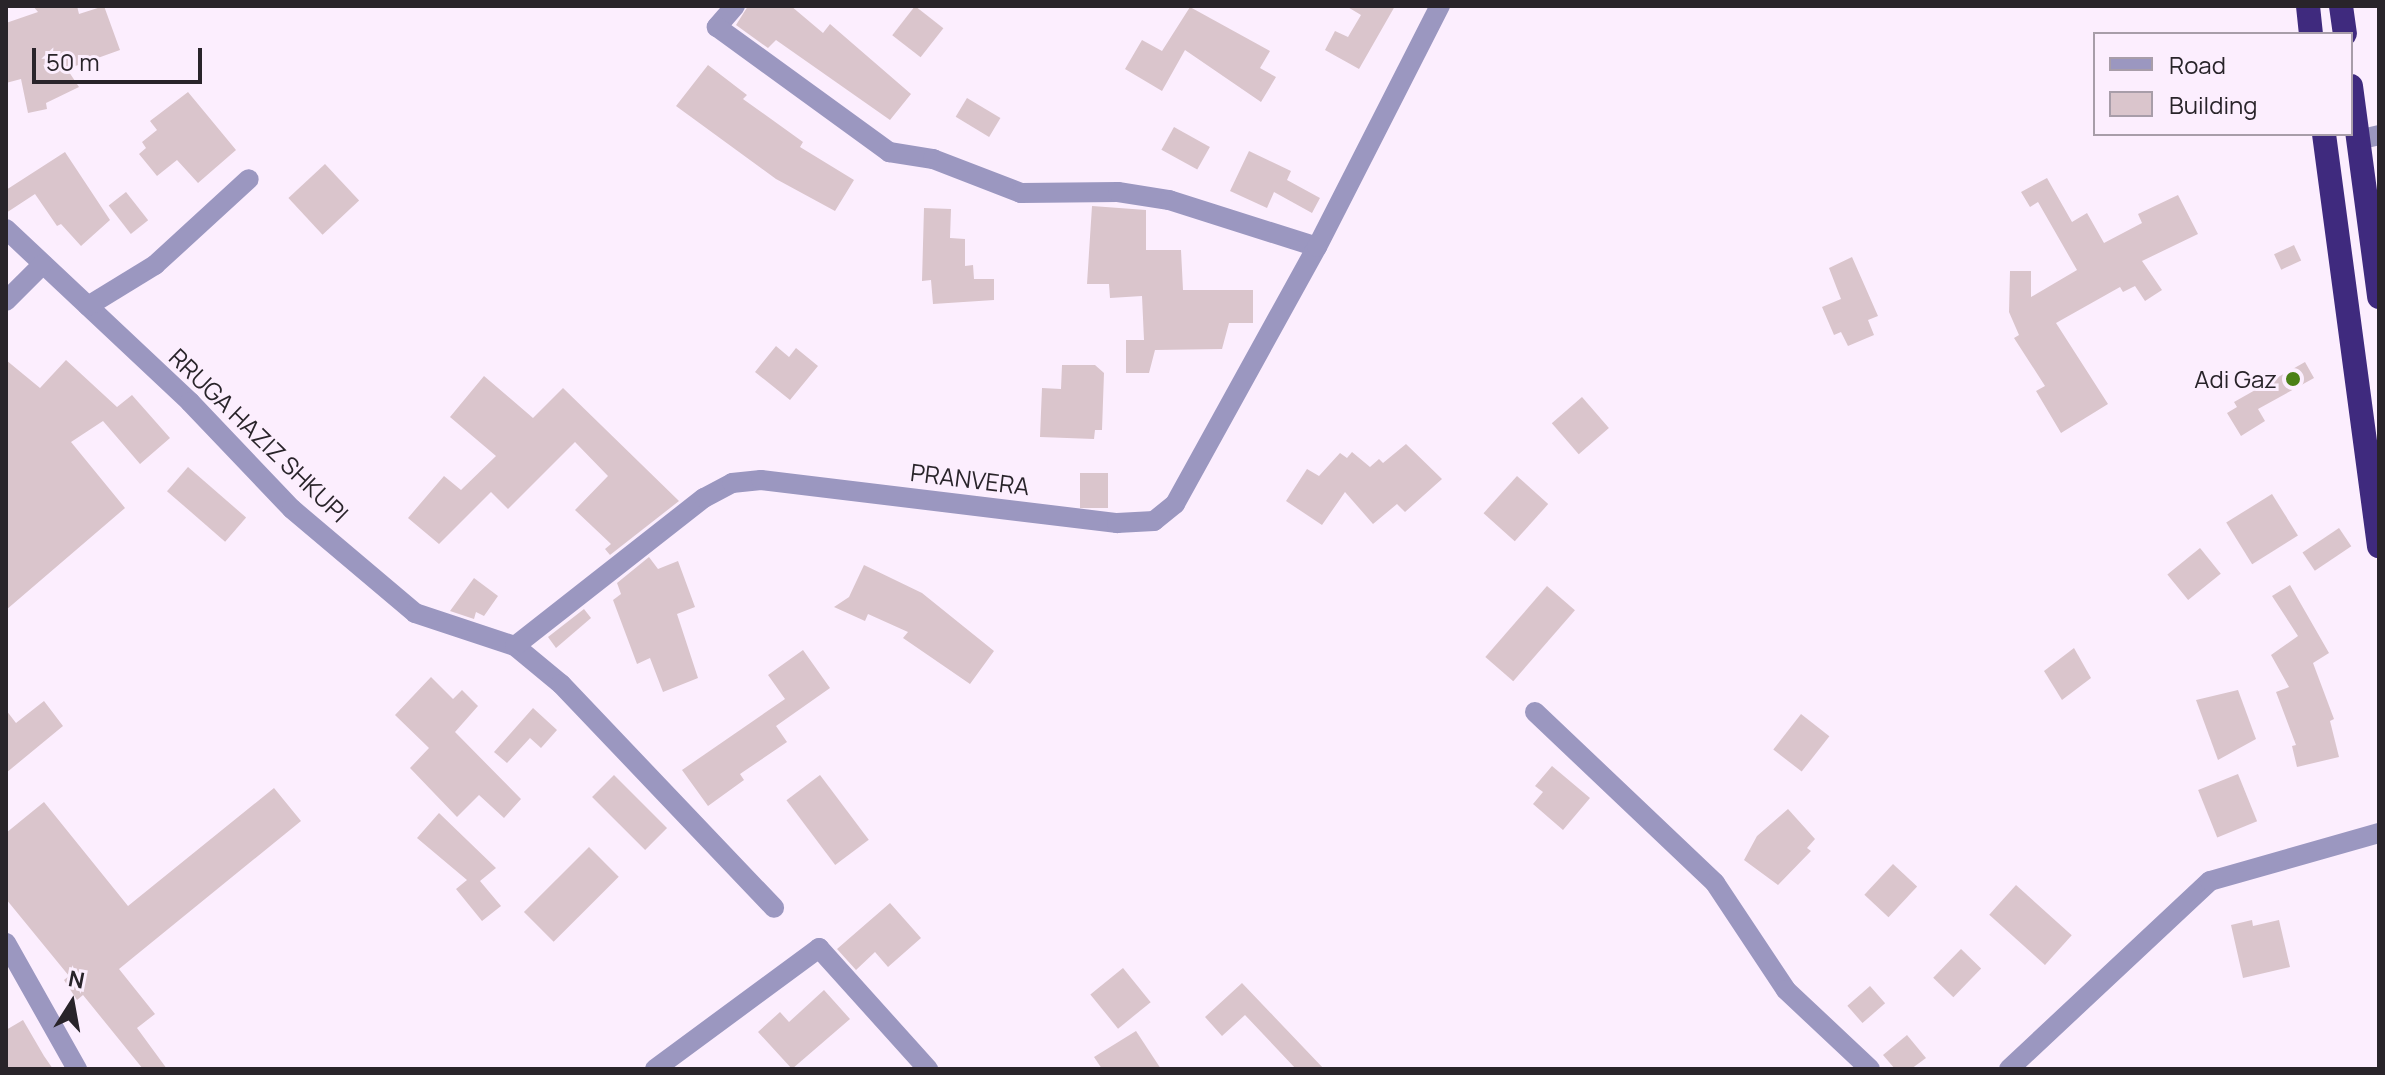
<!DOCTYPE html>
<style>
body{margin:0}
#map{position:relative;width:2385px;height:1075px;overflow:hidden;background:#fceefe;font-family:Manrope,sans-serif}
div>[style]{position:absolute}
.building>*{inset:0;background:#dac5cc;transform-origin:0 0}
.minor>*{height:20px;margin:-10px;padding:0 10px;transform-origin:10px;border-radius:10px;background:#9b97c0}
.highway>*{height:24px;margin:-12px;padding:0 12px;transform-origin:12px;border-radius:12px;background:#3f2a7e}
.dots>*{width:22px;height:22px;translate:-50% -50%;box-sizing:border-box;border:4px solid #fceefe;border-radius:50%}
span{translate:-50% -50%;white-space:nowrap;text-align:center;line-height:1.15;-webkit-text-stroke:6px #fceefe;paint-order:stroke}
.poi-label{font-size:24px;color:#29242a}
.right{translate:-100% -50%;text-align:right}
.street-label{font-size:24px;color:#29242a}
.frame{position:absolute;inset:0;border:8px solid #29242a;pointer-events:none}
.legend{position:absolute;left:2093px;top:32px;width:260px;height:104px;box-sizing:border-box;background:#fceefe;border:2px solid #a89da9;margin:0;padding:10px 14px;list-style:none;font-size:24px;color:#29242a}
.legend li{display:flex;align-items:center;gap:16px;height:40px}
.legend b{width:40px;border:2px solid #a89da9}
.north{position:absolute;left:32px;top:963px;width:80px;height:80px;-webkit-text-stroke:6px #fceefe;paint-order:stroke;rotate:11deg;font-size:22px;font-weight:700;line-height:32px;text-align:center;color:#29242a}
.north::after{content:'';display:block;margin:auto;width:28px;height:36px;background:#29242a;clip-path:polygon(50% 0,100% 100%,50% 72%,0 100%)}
.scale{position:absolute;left:32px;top:48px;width:170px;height:36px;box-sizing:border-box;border:4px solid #29242a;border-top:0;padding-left:10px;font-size:24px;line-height:28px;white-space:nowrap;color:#29242a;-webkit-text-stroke:6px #fceefe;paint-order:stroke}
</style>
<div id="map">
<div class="building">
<i style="clip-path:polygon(33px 6px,77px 6px,79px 14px,104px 6px,120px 50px,67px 69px,79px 87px,46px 103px,47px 109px,28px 113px,21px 79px,6px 83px,6px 23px,38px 12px)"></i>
<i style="clip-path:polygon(748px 6px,791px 6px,823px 33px,830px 24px,911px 94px,890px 120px,776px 40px,768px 48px,736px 25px)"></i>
<i style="left:915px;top:6px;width:36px;height:37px;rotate:38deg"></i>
<i style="clip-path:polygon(1346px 6px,1395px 6px,1359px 69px,1325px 50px,1335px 31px,1348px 37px,1361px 15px)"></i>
<i style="clip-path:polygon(1190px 7px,1270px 51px,1260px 68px,1276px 77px,1261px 102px,1185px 50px,1162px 91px,1125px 69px,1142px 40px,1162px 51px)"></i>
<i style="clip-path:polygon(708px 65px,747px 95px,743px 99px,803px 142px,800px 147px,854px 180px,835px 211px,776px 179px,676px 106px)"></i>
<i style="clip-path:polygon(188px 92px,236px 150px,198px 183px,177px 160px,157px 176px,139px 154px,146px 148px,142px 142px,157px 130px,150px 121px)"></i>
<i style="left:967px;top:98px;width:39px;height:22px;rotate:31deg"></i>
<i style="left:1174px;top:127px;width:41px;height:26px;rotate:29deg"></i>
<i style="clip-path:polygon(1249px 151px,1291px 171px,1287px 180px,1320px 198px,1312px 213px,1274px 192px,1267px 208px,1230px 191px)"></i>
<i style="clip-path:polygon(65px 152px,110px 220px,81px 246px,61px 224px,57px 226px,35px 194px,6px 213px,6px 190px)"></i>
<i style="left:325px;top:164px;width:50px;height:50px;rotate:47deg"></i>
<i style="clip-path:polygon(2047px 178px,2072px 222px,2087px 213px,2104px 243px,2142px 223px,2138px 214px,2178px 195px,2198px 234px,2142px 261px,2162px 290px,2145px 301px,2135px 286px,2123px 292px,2120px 287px,2056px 323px,2108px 404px,2061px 433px,2036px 391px,2045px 386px,2014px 338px,2019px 335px,2009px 312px,2010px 271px,2031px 271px,2031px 297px,2077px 270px,2038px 202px,2030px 207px,2021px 192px)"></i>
<i style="left:126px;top:192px;width:36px;height:22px;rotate:52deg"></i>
<i style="clip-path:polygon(1092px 206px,1146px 210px,1146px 250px,1181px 250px,1183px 290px,1253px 290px,1253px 323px,1229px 323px,1222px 349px,1155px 350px,1149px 373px,1126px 373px,1126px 340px,1144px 340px,1142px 296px,1110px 298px,1109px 284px,1087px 284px)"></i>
<i style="clip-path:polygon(924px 208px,951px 209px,950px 238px,965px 239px,965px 266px,973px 265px,974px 279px,994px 279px,994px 300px,933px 304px,931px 280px,922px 281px)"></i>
<i style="left:2294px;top:245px;width:17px;height:22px;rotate:65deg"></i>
<i style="clip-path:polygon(1852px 257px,1878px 316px,1868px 320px,1874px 335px,1848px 346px,1841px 332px,1834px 335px,1822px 307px,1841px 299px,1829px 268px)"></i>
<i style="clip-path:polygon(776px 346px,789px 357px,796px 348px,818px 366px,790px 400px,755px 372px)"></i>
<i style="clip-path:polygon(6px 360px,40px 388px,66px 360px,117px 407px,132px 395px,170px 438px,140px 464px,103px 421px,71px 442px,125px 508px,6px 610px)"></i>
<i style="clip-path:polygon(2305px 362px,2314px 378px,2258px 409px,2265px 421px,2241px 436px,2227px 413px,2237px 407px,2234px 402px)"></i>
<i style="clip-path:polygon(1062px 365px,1095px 365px,1104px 373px,1102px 430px,1095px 430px,1094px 439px,1040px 437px,1042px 388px,1061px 389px)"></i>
<i style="clip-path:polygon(484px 376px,533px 418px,563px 388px,679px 501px,610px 555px,605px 549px,611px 544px,575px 510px,608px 476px,575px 442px,508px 509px,491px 492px,439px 544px,408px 518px,444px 476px,461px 490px,496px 456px,450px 417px)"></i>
<i style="left:1582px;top:397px;width:41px;height:40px;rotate:49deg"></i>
<i style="clip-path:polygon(1406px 444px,1442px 479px,1405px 512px,1397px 504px,1373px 524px,1345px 492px,1322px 525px,1286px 501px,1307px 469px,1319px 476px,1340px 453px,1347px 458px,1352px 452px,1370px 467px,1379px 459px,1383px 463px)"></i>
<i style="left:188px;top:467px;width:77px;height:32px;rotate:41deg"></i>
<i style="left:1108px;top:473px;width:35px;height:28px;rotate:90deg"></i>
<i style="left:1517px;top:476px;width:42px;height:50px;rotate:42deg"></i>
<i style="left:2272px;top:494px;width:49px;height:54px;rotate:58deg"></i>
<i style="left:2339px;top:528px;width:22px;height:44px;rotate:56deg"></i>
<i style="left:2200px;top:548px;width:33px;height:42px;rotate:51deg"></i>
<i style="clip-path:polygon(649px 557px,658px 569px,678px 561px,695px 607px,677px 614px,698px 678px,663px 692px,650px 658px,637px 664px,613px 600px,621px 594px,617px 583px)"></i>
<i style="clip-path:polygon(864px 565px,922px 593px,994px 651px,970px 684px,903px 638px,908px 632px,868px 614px,865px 621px,834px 607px,849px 597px)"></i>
<i style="clip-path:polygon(474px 578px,498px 596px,484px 616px,476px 612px,474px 619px,450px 611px)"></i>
<i style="clip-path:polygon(2290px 585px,2329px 653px,2313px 663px,2334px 719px,2330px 721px,2339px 757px,2297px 767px,2292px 746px,2296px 745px,2276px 692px,2289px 687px,2271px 655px,2298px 636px,2272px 596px)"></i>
<i style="left:1547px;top:586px;width:37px;height:94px;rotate:41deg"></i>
<i style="clip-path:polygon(584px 609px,591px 618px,556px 648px,548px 637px)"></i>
<i style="clip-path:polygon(2074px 648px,2091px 678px,2062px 700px,2044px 671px)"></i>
<i style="clip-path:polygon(803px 650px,830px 688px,776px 726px,787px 742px,740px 774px,744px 780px,708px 806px,682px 770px,785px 699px,768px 675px)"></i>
<i style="clip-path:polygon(431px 677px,453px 699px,462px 690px,478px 706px,455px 732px,521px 799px,504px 818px,479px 795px,457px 817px,410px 768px,429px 748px,395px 715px)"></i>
<i style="clip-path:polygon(2238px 690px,2256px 739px,2218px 760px,2196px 700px)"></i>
<i style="clip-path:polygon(44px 701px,63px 726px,6px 773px,6px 710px,16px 723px)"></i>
<i style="clip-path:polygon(533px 708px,557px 730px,541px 748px,530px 738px,507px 763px,494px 752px)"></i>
<i style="left:1801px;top:714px;width:36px;height:45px;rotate:38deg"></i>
<i style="clip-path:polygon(1552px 766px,1590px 798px,1563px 830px,1533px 804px,1543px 792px,1535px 786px)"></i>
<i style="left:2238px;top:774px;width:51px;height:43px;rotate:68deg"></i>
<i style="left:614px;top:775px;width:75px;height:31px;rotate:45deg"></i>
<i style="left:820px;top:775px;width:81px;height:42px;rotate:53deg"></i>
<i style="clip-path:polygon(274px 788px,301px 821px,119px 969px,155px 1014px,137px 1028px,167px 1069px,143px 1069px,83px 995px,77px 1000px,64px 980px,69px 976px,6px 899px,6px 833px,44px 802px,128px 906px)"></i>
<i style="clip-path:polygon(1788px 809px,1815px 839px,1807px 848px,1811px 851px,1778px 885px,1744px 860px,1757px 836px)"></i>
<i style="clip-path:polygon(439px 813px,496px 868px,480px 881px,501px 906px,482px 921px,456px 889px,467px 880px,417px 838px)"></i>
<i style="left:589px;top:847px;width:42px;height:92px;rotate:45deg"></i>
<i style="left:1893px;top:864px;width:33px;height:42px;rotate:43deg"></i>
<i style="left:2016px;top:885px;width:75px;height:40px;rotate:42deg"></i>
<i style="clip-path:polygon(890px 903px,921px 938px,888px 967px,875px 952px,856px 970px,837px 949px)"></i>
<i style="clip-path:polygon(2252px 920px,2253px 926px,2279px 920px,2290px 967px,2243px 978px,2231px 925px)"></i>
<i style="left:1961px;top:949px;width:28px;height:40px;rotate:44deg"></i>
<i style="left:1123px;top:968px;width:44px;height:42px;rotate:51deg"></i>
<i style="clip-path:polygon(1242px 983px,1324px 1069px,1296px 1069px,1245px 1015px,1222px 1036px,1205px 1017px)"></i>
<i style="left:1870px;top:986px;width:23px;height:30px;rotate:49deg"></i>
<i style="clip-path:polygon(824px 990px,850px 1019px,792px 1069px,758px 1032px,780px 1012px,789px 1022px)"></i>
<i style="clip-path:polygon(23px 1020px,44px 1056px,53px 1069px,6px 1069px,6px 1030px)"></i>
<i style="clip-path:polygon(1136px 1031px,1161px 1069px,1102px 1069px,1094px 1057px)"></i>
<i style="clip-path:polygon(1907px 1035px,1926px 1058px,1911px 1069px,1895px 1069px,1883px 1055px)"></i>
</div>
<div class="minor">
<i style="left:735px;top:6px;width:28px;rotate:131deg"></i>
<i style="left:717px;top:27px;width:213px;rotate:36deg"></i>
<i style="left:889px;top:152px;width:45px;rotate:9deg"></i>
<i style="left:933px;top:159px;width:94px;rotate:21.1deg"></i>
<i style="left:1021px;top:193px;width:97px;rotate:-0.6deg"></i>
<i style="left:1118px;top:192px;width:52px;rotate:8.9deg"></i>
<i style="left:1169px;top:200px;width:155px;rotate:17.6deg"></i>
<i style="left:2358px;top:140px;width:22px;rotate:-13deg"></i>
<i style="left:6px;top:229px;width:253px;rotate:43.2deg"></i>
<i style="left:190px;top:402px;width:148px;rotate:46.4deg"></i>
<i style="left:292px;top:509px;width:161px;rotate:40.2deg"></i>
<i style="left:415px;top:613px;width:105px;rotate:18.3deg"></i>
<i style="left:515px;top:646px;width:60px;rotate:39.6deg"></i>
<i style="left:561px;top:684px;width:309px;rotate:46.4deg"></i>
<i style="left:6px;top:301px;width:52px;rotate:-45deg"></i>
<i style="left:88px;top:306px;width:79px;rotate:-31.5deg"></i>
<i style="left:155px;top:265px;width:127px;rotate:-42.5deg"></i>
<i style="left:515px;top:646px;width:240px;rotate:-38.1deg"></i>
<i style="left:704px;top:498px;width:32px;rotate:-28deg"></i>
<i style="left:732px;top:483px;width:29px;rotate:-6deg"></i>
<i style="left:761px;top:480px;width:359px;rotate:6.9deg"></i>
<i style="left:1117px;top:523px;width:37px;rotate:-3deg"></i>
<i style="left:1154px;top:521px;width:27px;rotate:-39deg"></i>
<i style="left:1175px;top:504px;width:294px;rotate:-61.1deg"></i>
<i style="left:1317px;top:247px;width:271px;rotate:-63deg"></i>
<i style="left:1535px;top:712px;width:248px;rotate:43.5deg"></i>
<i style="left:1715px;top:883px;width:128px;rotate:56.4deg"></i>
<i style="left:1786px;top:990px;width:115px;rotate:43.2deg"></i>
<i style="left:6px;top:943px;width:145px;rotate:60.6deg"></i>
<i style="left:655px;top:1069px;width:204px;rotate:-36.4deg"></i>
<i style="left:819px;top:948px;width:163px;rotate:48deg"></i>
<i style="left:2009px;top:1069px;width:275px;rotate:-43.1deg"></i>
<i style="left:2210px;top:881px;width:176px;rotate:-15.9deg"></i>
</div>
<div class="highway">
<i style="left:2308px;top:6px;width:28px;rotate:84deg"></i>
<i style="left:2341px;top:6px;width:28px;rotate:82deg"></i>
<i style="left:2351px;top:86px;width:213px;rotate:82.4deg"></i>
<i style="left:2324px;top:134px;width:416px;rotate:82.4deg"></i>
</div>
<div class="dots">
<i style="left:2293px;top:379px;background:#4b8016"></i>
</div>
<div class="poi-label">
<span class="right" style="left:2277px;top:379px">Adi Gaz</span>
</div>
<div class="street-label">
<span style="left:259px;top:435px;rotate:44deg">RRUGA HAZIZ SHKUPI</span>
<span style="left:970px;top:479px;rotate:7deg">PRANVERA</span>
</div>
<div class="frame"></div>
<ul class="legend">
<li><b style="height:10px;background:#9b97c0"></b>Road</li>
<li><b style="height:22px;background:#dac5cc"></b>Building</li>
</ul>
<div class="north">N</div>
<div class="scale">50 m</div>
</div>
